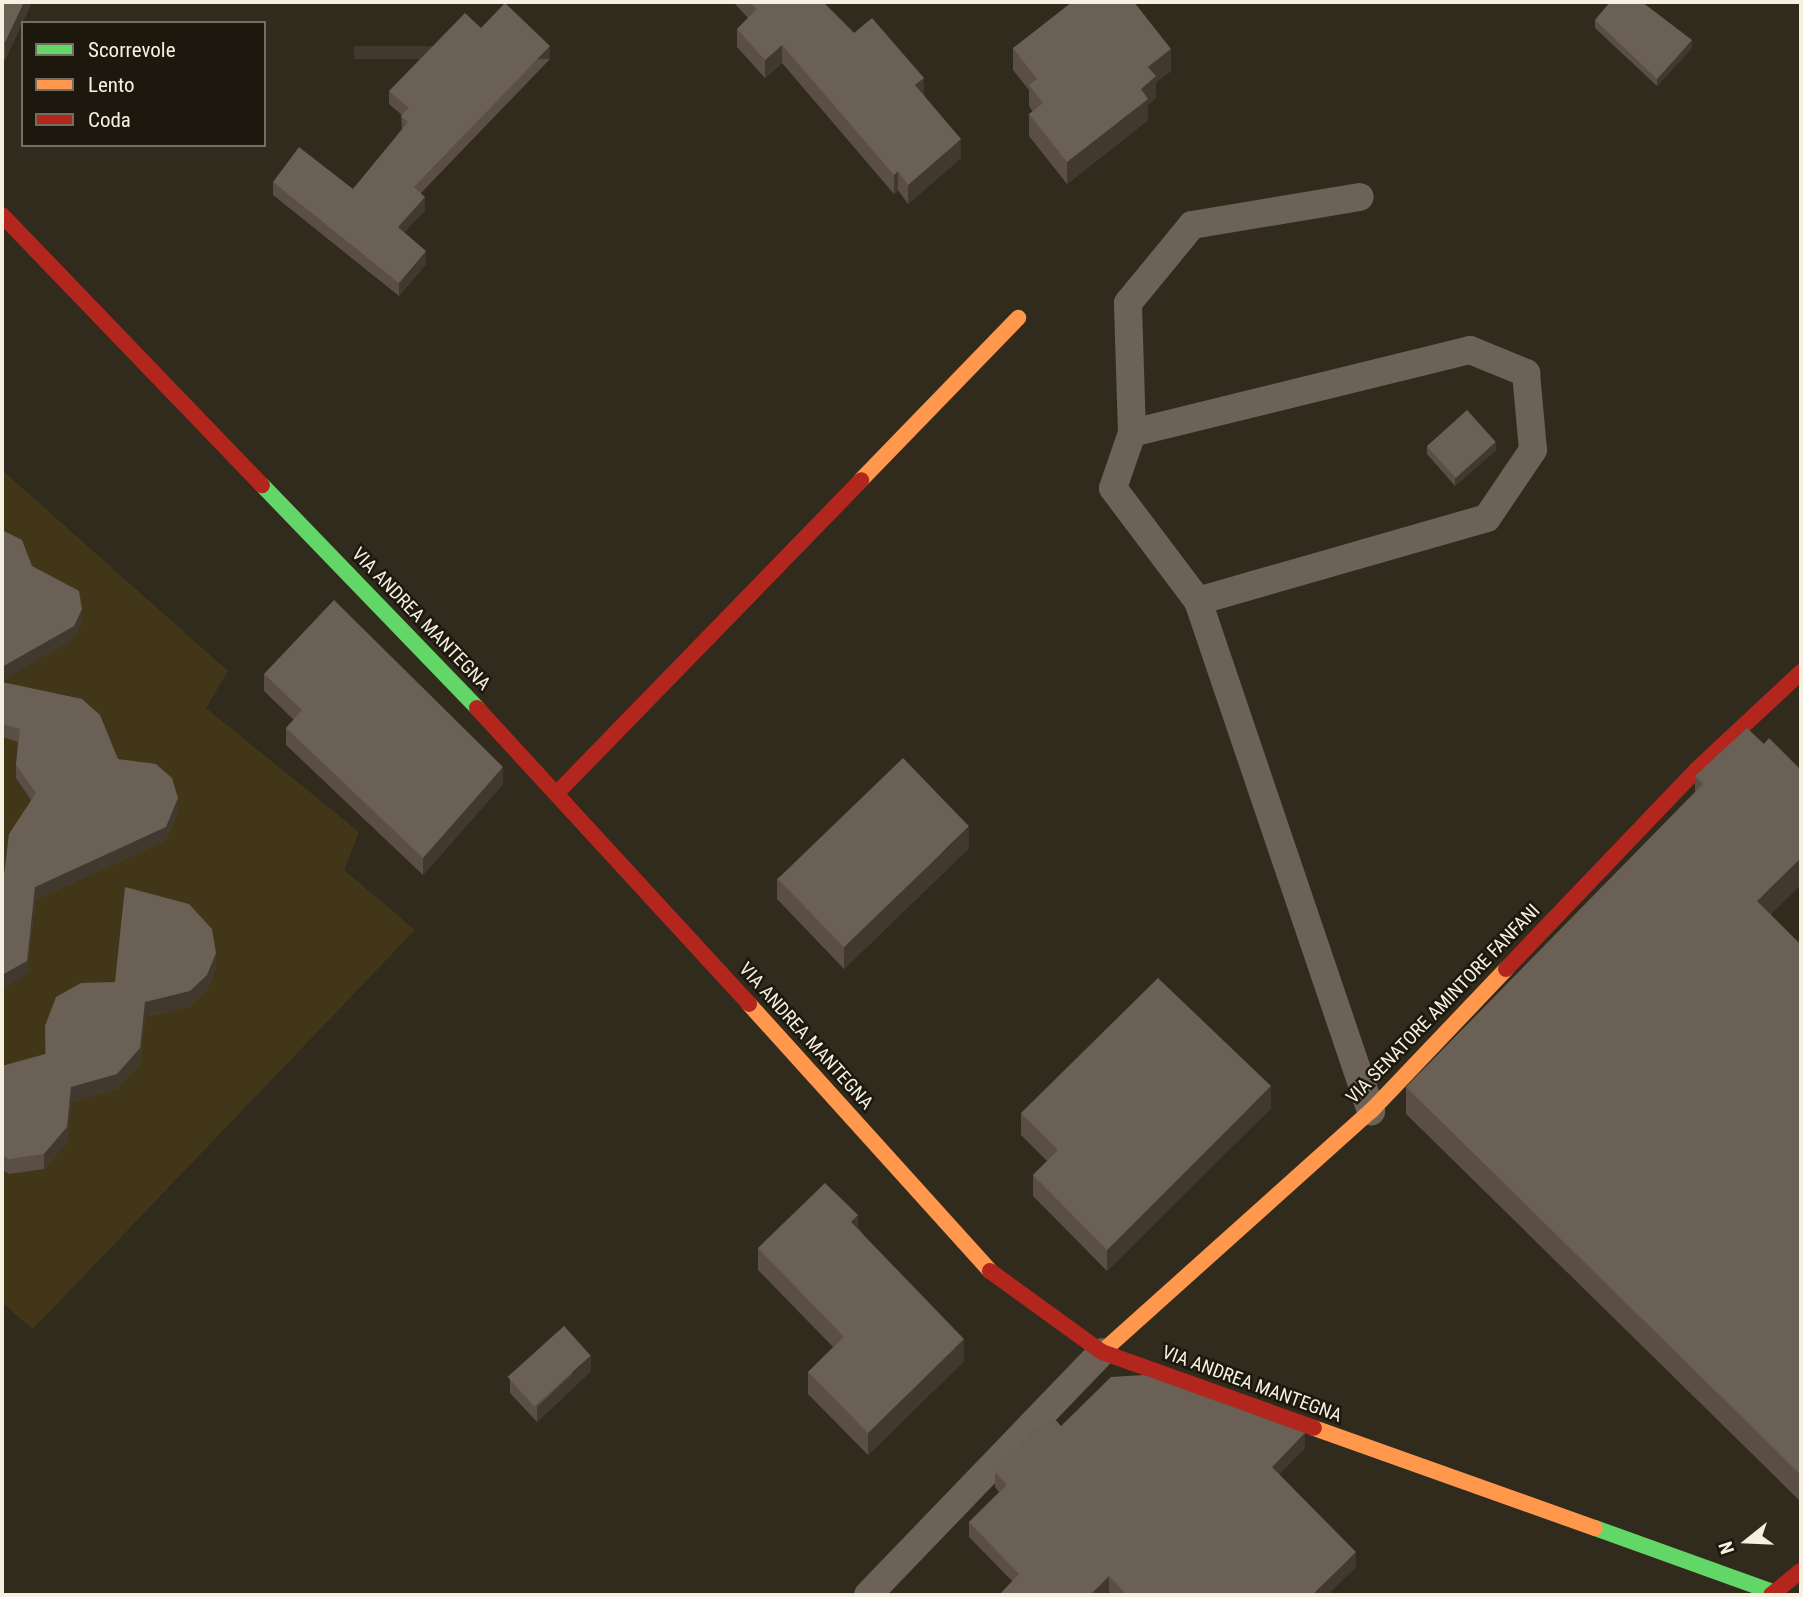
<!DOCTYPE html>
<style>
body{margin:0}
#map{position:relative;width:1803px;height:1597px;overflow:hidden;background:#302b1d;font-family:"Roboto Condensed",sans-serif}
div>[style]{position:absolute}
.built>*{inset:0;background:#413618}
.lane>*{height:28px;margin:-14px;padding:0 14px;transform-origin:14px;border-radius:14px;background:#6d6258}
.fast>*{height:16px;margin:-8px;padding:0 8px;transform-origin:8px;border-radius:8px;background:#63d668}
.slow>*{height:16px;margin:-8px;padding:0 8px;transform-origin:8px;border-radius:8px;background:#ff974d}
.jam>*{height:16px;margin:-8px;padding:0 8px;transform-origin:8px;border-radius:8px;background:#b3261e}
.wall>*{inset:0;background:#5a4e45}
.shaded-wall>*{inset:0;background:#42392e;transform-origin:0 0}
.building>*{inset:0;background:#6a6055;transform-origin:0 0}
span{translate:-50% -50%;white-space:nowrap;text-align:center;line-height:1.15;-webkit-text-stroke:5px #1c180d;paint-order:stroke}
.street-label{font-size:19px;color:#f5f0e0}
.frame{position:absolute;inset:0;border:4px solid #f5f0e0;pointer-events:none}
.legend{position:absolute;left:21px;top:21px;width:245px;height:126px;box-sizing:border-box;background:#1c180d;border:2px solid #736e61;margin:0;padding:9px 12px;list-style:none;font-size:21px;color:#f5f0e0}
.legend li{display:flex;align-items:center;gap:14px;height:35px}
.legend b{width:35px;border:2px solid #736e61}
.north{position:absolute;left:1712px;top:1506px;width:70px;height:70px;-webkit-text-stroke:5px #1c180d;paint-order:stroke;rotate:252deg;font-size:19px;font-weight:700;line-height:28px;text-align:center;color:#f5f0e0}
.north::after{content:'';display:block;margin:auto;width:24px;height:32px;background:#f5f0e0;clip-path:polygon(50% 0,100% 100%,50% 72%,0 100%)}
</style>
<div id="map">
<div class="built">
<i style="clip-path:polygon(2px 470px,228px 671px,206px 708px,359px 832px,344px 870px,415px 930px,33px 1329px,2px 1303px)"></i>
</div>
<div class="lane">
<i style="left:1132px;top:433px;width:348px;rotate:-13.8deg"></i>
<i style="left:1470px;top:350px;width:61px;rotate:22.3deg"></i>
<i style="left:1526px;top:373px;width:77px;rotate:84.8deg"></i>
<i style="left:1533px;top:450px;width:82px;rotate:124.1deg"></i>
<i style="left:1487px;top:518px;width:301px;rotate:164deg"></i>
<i style="left:1198px;top:601px;width:539px;rotate:71.26deg"></i>
<i style="left:1198px;top:601px;width:141px;rotate:-127deg"></i>
<i style="left:1113px;top:488px;width:58px;rotate:-70.9deg"></i>
<i style="left:1132px;top:433px;width:130px;rotate:-91.8deg"></i>
<i style="left:1128px;top:303px;width:101px;rotate:-50.6deg"></i>
<i style="left:1192px;top:225px;width:170px;rotate:-9.5deg"></i>
<i style="left:868px;top:1595px;width:337px;rotate:-46.1deg"></i>
</div>
<div class="fast">
<i style="left:262px;top:485px;width:310px;rotate:46deg"></i>
<i style="left:1595px;top:1528px;width:189px;rotate:19.8deg"></i>
</div>
<div class="slow">
<i style="left:861px;top:480px;width:226px;rotate:-45.9deg"></i>
<i style="left:749px;top:1004px;width:360px;rotate:47.9deg"></i>
<i style="left:1102px;top:1352px;width:361px;rotate:-41.9deg"></i>
<i style="left:1371px;top:1111px;width:196px;rotate:-46.4deg"></i>
<i style="left:1314px;top:1428px;width:298px;rotate:19.6deg"></i>
</div>
<div class="jam">
<i style="left:2px;top:215px;width:375px;rotate:46.1deg"></i>
<i style="left:477px;top:708px;width:402px;rotate:47.4deg"></i>
<i style="left:558px;top:792px;width:435px;rotate:-45.8deg"></i>
<i style="left:1506px;top:969px;width:275px;rotate:-46.3deg"></i>
<i style="left:1696px;top:770px;width:144px;rotate:-43deg"></i>
<i style="left:990px;top:1271px;width:138px;rotate:35.9deg"></i>
<i style="left:1102px;top:1352px;width:225px;rotate:19.7deg"></i>
<i style="left:1771px;top:1595px;width:38px;rotate:-39deg"></i>
</div>
<div class="wall">
<i style="clip-path:polygon(2px 2px,32px 2px,5px 60px,2px 58px)"></i>
<i style="clip-path:polygon(734px 2px,823px 2px,854px 33px,924px 95px,961px 158px,908px 204px,898px 190px,894px 194px,782px 63px,765px 78px,737px 47px,737px 29px,748px 18px,734px 3px)"></i>
<i style="clip-path:polygon(1595px 20px,1692px 48px,1657px 86px,1595px 28px)"></i>
<i style="clip-path:polygon(481px 28px,550px 59px,421px 193px,425px 210px,404px 232px,426px 264px,399px 296px,273px 195px,273px 182px,353px 189px,402px 130px,401px 116px,402px 115px,389px 104px,389px 91px)"></i>
<i style="clip-path:polygon(1013px 48px,1171px 71px,1156px 82px,1156px 98px,1148px 105px,1148px 120px,1067px 184px,1029px 136px,1029px 114px,1033px 112px,1029px 106px,1029px 90px,1013px 70px)"></i>
<i style="clip-path:polygon(1427px 446px,1496px 450px,1455px 486px,1427px 454px)"></i>
<i style="clip-path:polygon(264px 674px,503px 784px,423px 875px,286px 745px,286px 728px,294px 720px,264px 691px)"></i>
<i style="clip-path:polygon(2px 682px,118px 759px,178px 812px,166px 840px,35px 900px,27px 974px,4px 875px,31px 800px,16px 778px,16px 765px,18px 742px,2px 737px)"></i>
<i style="clip-path:polygon(1747px 728px,1771px 915px,1801px 945px,1801px 1502px,1406px 1114px,1406px 1087px,1695px 792px,1695px 776px)"></i>
<i style="clip-path:polygon(969px 848px,844px 969px,777px 899px,777px 878px)"></i>
<i style="clip-path:polygon(216px 968px,207px 990px,190px 1006px,145px 1017px,140px 1063px,117px 1089px,71px 1102px,67px 1142px,44px 1169px,9px 1174px,2px 1170px,2px 1066px,45px 1054px,45px 1026px,115px 982px)"></i>
<i style="clip-path:polygon(1271px 1108px,1107px 1271px,1033px 1196px,1033px 1175px,1047px 1161px,1021px 1135px,1021px 1113px)"></i>
<i style="clip-path:polygon(858px 1228px,964px 1361px,868px 1455px,808px 1394px,808px 1372px,833px 1347px,758px 1270px,758px 1248px)"></i>
<i style="clip-path:polygon(591px 1371px,537px 1422px,510px 1393px,510px 1379px)"></i>
<i style="clip-path:polygon(1061px 1426px,1305px 1448px,1279px 1474px,1356px 1567px,1327px 1595px,1112px 1595px,1109px 1592px,1012px 1581px,969px 1537px,969px 1522px,999px 1492px,995px 1487px,995px 1472px)"></i>
</div>
<div class="shaded-wall">
<i style="clip-path:polygon(24px 2px,32px 2px,5px 60px,5px 42px)"></i>
<i style="clip-path:polygon(1692px 40px,1692px 48px,1657px 86px,1657px 79px)"></i>
<i style="clip-path:polygon(782px 45px,782px 63px,765px 78px,765px 60px)"></i>
<i style="left:550px;top:46px;width:13px;height:196px;rotate:90deg"></i>
<i style="clip-path:polygon(1171px 49px,1171px 71px,1156px 82px,1156px 98px,1148px 105px,1148px 120px,1067px 184px,1067px 162px,1141px 89px,1148px 67px)"></i>
<i style="clip-path:polygon(924px 78px,924px 97px,915px 85px)"></i>
<i style="clip-path:polygon(961px 139px,961px 158px,908px 204px,908px 185px)"></i>
<i style="clip-path:polygon(898px 171px,898px 190px,894px 194px,894px 175px)"></i>
<i style="clip-path:polygon(425px 197px,425px 210px,398px 240px,398px 227px)"></i>
<i style="clip-path:polygon(426px 251px,426px 264px,399px 296px,399px 283px)"></i>
<i style="clip-path:polygon(1496px 442px,1496px 450px,1455px 486px,1455px 478px)"></i>
<i style="clip-path:polygon(82px 609px,82px 623px,74px 639px,2px 681px,2px 667px)"></i>
<i style="clip-path:polygon(503px 767px,503px 784px,423px 875px,423px 858px)"></i>
<i style="clip-path:polygon(178px 798px,178px 812px,166px 840px,35px 900px,27px 974px,2px 989px,2px 975px,35px 887px)"></i>
<i style="clip-path:polygon(969px 827px,969px 848px,844px 969px,844px 947px)"></i>
<i style="clip-path:polygon(1801px 858px,1801px 885px,1757px 928px,1757px 901px)"></i>
<i style="clip-path:polygon(216px 953px,216px 968px,207px 990px,190px 1006px,145px 1017px,140px 1063px,117px 1089px,71px 1102px,67px 1142px,44px 1169px,44px 1154px,71px 1087px,145px 1002px)"></i>
<i style="clip-path:polygon(1271px 1086px,1271px 1108px,1107px 1271px,1107px 1250px)"></i>
<i style="clip-path:polygon(858px 1215px,858px 1237px,851px 1222px)"></i>
<i style="clip-path:polygon(964px 1339px,964px 1361px,868px 1455px,868px 1433px)"></i>
<i style="clip-path:polygon(591px 1356px,591px 1371px,537px 1422px,537px 1407px)"></i>
<i style="clip-path:polygon(1305px 1433px,1305px 1448px,1272px 1482px,1272px 1467px)"></i>
<i style="clip-path:polygon(1356px 1552px,1356px 1567px,1327px 1595px,1312px 1595px)"></i>
<i style="clip-path:polygon(1109px 1576px,1109px 1592px,1105px 1595px,1090px 1595px)"></i>
</div>
<div class="building">
<i style="clip-path:polygon(2px 2px,24px 2px,5px 42px,2px 40px)"></i>
<i style="clip-path:polygon(750px 2px,823px 2px,854px 33px,872px 18px,924px 78px,915px 85px,961px 139px,908px 185px,898px 171px,894px 175px,782px 45px,765px 60px,737px 29px,757px 9px)"></i>
<i style="clip-path:polygon(1072px 2px,1134px 2px,1171px 49px,1148px 67px,1156px 76px,1141px 89px,1148px 99px,1067px 162px,1029px 114px,1043px 103px,1029px 85px,1037px 79px,1013px 48px)"></i>
<i style="clip-path:polygon(1610px 2px,1642px 2px,1692px 40px,1657px 79px,1595px 20px)"></i>
<i style="clip-path:polygon(505px 3px,550px 46px,414px 187px,425px 197px,398px 227px,426px 251px,399px 283px,273px 182px,299px 147px,353px 189px,408px 122px,401px 116px,409px 108px,389px 91px,465px 13px,481px 28px)"></i>
<i style="left:1467px;top:410px;width:43px;height:54px;rotate:48deg"></i>
<i style="clip-path:polygon(2px 530px,22px 540px,32px 566px,79px 591px,82px 609px,74px 626px,2px 667px)"></i>
<i style="clip-path:polygon(334px 600px,503px 767px,423px 858px,286px 728px,302px 710px,264px 674px)"></i>
<i style="clip-path:polygon(2px 682px,82px 699px,100px 715px,118px 759px,156px 764px,172px 778px,178px 798px,166px 827px,35px 887px,27px 961px,2px 975px,2px 876px,4px 875px,9px 834px,36px 793px,16px 765px,20px 729px,2px 724px)"></i>
<i style="clip-path:polygon(1747px 728px,1764px 744px,1769px 738px,1801px 770px,1801px 858px,1757px 901px,1801px 945px,1801px 1475px,1406px 1087px,1703px 784px,1695px 776px)"></i>
<i style="left:903px;top:758px;width:95px;height:174px;rotate:46deg"></i>
<i style="clip-path:polygon(125px 887px,189px 904px,212px 929px,216px 953px,207px 975px,190px 991px,145px 1002px,140px 1048px,117px 1074px,71px 1087px,67px 1127px,44px 1154px,9px 1159px,2px 1155px,2px 1066px,46px 1054px,45px 1026px,56px 997px,81px 983px,115px 982px)"></i>
<i style="clip-path:polygon(1158px 978px,1271px 1086px,1107px 1250px,1033px 1175px,1058px 1150px,1021px 1113px)"></i>
<i style="clip-path:polygon(825px 1183px,858px 1215px,851px 1222px,964px 1339px,868px 1433px,808px 1372px,844px 1337px,758px 1248px)"></i>
<i style="left:564px;top:1326px;width:40px;height:76px;rotate:48deg"></i>
<i style="clip-path:polygon(1144px 1375px,1305px 1433px,1272px 1467px,1356px 1552px,1312px 1595px,1127px 1595px,1109px 1576px,1090px 1595px,999px 1595px,1019px 1574px,969px 1522px,1007px 1485px,995px 1472px,1035px 1430px,1054px 1418px,1061px 1426px,1111px 1377px)"></i>
</div>
<div class="street-label">
<span style="left:421px;top:619px;rotate:46deg">VIA ANDREA MANTEGNA</span>
<span style="left:1443px;top:1004px;rotate:-46deg">VIA SENATORE AMINTORE FANFANI</span>
<span style="left:806px;top:1036px;rotate:48deg">VIA ANDREA MANTEGNA</span>
<span style="left:1252px;top:1384px;rotate:20deg">VIA ANDREA MANTEGNA</span>
</div>
<div class="frame"></div>
<ul class="legend">
<li><b style="height:9px;background:#63d668"></b>Scorrevole</li>
<li><b style="height:9px;background:#ff974d"></b>Lento</li>
<li><b style="height:9px;background:#b3261e"></b>Coda</li>
</ul>
<div class="north">N</div>
</div>
